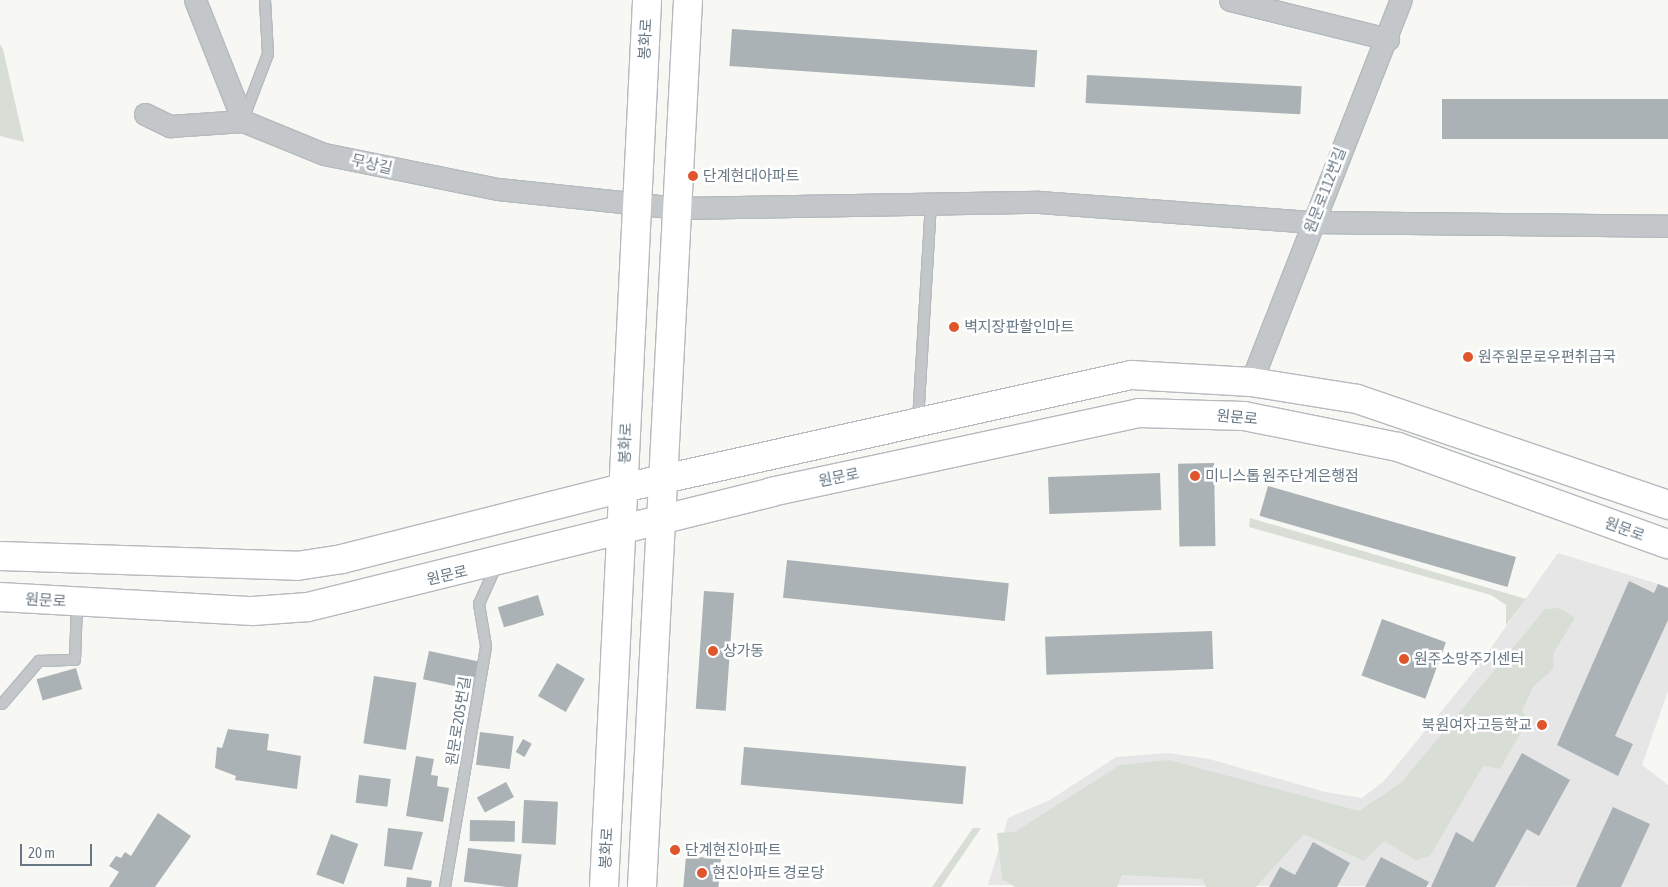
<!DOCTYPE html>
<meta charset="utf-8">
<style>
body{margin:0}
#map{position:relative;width:1668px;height:887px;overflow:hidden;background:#f7f7f4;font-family:"Asap Condensed","Noto Sans KR",sans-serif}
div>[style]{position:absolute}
.built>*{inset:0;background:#e5e6e5}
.green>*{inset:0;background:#d8ded5}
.building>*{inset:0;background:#aab2b6;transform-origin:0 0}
.roads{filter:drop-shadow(1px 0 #b5babe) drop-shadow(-1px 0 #b5babe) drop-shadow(0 1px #b5babe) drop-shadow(0 -1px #b5babe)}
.lane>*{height:10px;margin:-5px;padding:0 5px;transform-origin:5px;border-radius:5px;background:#c3c7ca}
.street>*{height:21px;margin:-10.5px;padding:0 10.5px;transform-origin:10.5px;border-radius:10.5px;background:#c3c7ca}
.secondary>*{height:28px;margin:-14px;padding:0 14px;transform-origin:14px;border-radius:14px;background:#fff}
.dots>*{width:14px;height:14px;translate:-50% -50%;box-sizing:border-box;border:2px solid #fff;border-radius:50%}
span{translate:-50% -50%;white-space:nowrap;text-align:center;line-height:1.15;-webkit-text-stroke:5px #fff;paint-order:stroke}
.street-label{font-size:15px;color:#677784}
.poi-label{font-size:15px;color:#677784}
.left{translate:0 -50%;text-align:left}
.right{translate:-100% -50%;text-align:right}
.scale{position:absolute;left:20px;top:844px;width:72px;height:22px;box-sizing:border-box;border:2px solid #677784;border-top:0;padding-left:6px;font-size:15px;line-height:18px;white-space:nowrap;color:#677784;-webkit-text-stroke:4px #fff;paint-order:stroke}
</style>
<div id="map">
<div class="built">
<i style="clip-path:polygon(1558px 553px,1668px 587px,1668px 691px,1642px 765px,1668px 785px,1668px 887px,988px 885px,1008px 818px,1050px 800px,1116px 757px,1168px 753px,1209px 759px,1325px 792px,1362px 798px,1384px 781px,1476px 669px)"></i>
</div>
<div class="green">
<i style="clip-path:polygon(0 44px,3px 49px,24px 142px,0 136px)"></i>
<i style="clip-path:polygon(1250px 518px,1526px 599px,1506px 625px,1506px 605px,1491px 595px,1249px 527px)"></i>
<i style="clip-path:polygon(1560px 608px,1575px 618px,1554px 652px,1553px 669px,1533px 687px,1522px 711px,1528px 720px,1500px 769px,1483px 766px,1430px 856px,1416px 860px,1384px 841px,1364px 861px,1304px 834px,1256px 887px,1206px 887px,1202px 879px,1122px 875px,1117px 887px,1015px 887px,1002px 879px,997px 833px,1015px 832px,1120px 765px,1169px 760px,1359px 811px,1401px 783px,1545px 609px)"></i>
<i style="clip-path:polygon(973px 828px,981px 828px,941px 887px,932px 887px)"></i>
</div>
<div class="building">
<i style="left:732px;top:29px;width:306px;height:37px;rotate:4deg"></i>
<i style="left:1087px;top:75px;width:215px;height:28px;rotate:3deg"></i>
<i style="left:1668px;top:99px;width:40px;height:226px;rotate:90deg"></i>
<i style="left:1214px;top:463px;width:83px;height:36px;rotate:89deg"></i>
<i style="left:1160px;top:473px;width:37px;height:112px;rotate:88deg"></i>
<i style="left:1268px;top:486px;width:258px;height:31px;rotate:16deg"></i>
<i style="left:787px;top:560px;width:223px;height:38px;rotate:6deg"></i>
<i style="clip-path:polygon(1629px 581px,1654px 593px,1658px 584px,1668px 588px,1668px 620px,1615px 736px,1633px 744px,1618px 776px,1557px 745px)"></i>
<i style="left:704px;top:591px;width:30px;height:118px;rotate:4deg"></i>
<i style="left:538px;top:595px;width:21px;height:42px;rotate:73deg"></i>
<i style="left:1382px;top:619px;width:68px;height:60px;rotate:20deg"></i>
<i style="left:1212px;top:631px;width:38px;height:167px;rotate:88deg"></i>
<i style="left:429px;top:651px;width:52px;height:29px;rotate:12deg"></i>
<i style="left:557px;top:663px;width:32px;height:38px;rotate:30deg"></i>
<i style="left:76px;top:668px;width:22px;height:41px;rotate:74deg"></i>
<i style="left:374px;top:676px;width:43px;height:68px;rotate:9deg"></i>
<i style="clip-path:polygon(228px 729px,269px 734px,267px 750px,301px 756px,297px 789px,235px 780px,236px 776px,215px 768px,217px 747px,222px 748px)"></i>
<i style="left:480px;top:732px;width:34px;height:33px;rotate:7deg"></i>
<i style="left:523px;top:739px;width:10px;height:15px;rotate:29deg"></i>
<i style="left:744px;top:747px;width:223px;height:38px;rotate:5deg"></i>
<i style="clip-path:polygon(1522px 753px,1570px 780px,1539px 836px,1527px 829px,1495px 887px,1431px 887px,1456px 832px,1473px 842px)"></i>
<i style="clip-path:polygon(416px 756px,434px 759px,431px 775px,438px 776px,437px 786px,449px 788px,443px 822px,406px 816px)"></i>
<i style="left:359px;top:775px;width:32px;height:28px;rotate:7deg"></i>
<i style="left:506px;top:782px;width:17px;height:33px;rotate:62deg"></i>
<i style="left:524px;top:800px;width:34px;height:43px;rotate:3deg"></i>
<i style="clip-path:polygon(1613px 807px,1650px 824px,1621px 887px,1576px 887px)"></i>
<i style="clip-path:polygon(158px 813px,191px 836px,155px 887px,109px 887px,119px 872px,109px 866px,116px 856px,121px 858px,125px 852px,131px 856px)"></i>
<i style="left:470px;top:820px;width:45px;height:21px;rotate:1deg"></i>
<i style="clip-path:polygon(388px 828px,423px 832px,412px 870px,384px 866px)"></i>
<i style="left:331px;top:834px;width:29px;height:43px;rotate:20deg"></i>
<i style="clip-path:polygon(1313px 842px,1350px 863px,1337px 887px,1269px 887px,1280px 867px,1295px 875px)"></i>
<i style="left:468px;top:848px;width:54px;height:34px;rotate:7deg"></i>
<i style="left:686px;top:856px;width:35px;height:31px;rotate:5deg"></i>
<i style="clip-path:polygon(1381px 857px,1429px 882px,1426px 887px,1365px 887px)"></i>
<i style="clip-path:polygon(407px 877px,432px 881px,431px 887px,406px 887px)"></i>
</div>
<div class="roads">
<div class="lane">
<i style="left:244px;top:117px;width:67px;rotate:-69.1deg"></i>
<i style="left:268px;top:54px;width:54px;rotate:-93.2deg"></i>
<i style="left:918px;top:421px;width:217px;rotate:-86.6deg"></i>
<i style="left:2px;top:704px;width:57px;rotate:-49.3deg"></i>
<i style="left:39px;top:661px;width:36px;rotate:-2deg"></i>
<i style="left:75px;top:660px;width:58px;rotate:-88deg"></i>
<i style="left:445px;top:887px;width:244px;rotate:-80.3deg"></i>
<i style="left:486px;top:646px;width:43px;rotate:-99.5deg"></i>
<i style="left:479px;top:604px;width:44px;rotate:-65.8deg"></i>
</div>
<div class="street">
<i style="left:195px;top:0;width:130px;rotate:68.4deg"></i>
<i style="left:243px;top:121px;width:87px;rotate:22.2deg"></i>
<i style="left:324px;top:154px;width:177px;rotate:11.4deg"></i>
<i style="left:498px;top:189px;width:183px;rotate:6deg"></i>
<i style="left:680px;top:208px;width:359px;rotate:-1deg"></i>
<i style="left:1039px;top:202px;width:275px;rotate:4.2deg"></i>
<i style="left:1313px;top:222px;width:355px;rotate:0.6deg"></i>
<i style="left:1230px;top:0;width:163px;rotate:13.9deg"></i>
<i style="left:145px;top:114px;width:28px;rotate:26deg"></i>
<i style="left:170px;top:126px;width:73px;rotate:-3.9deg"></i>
<i style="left:1251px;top:382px;width:410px;rotate:-68.6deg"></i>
</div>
<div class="secondary">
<i style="left:0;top:556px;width:297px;rotate:1.9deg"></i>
<i style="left:297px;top:566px;width:46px;rotate:-8.8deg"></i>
<i style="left:342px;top:559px;width:290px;rotate:-14.2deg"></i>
<i style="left:623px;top:488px;width:520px;rotate:-12.54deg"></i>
<i style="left:1131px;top:375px;width:120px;rotate:3.3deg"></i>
<i style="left:1251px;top:382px;width:107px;rotate:9.1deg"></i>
<i style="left:1357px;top:399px;width:329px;rotate:18.8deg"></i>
<i style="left:0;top:597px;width:253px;rotate:3.2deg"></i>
<i style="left:253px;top:611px;width:55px;rotate:-4.2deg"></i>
<i style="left:308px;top:607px;width:477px;rotate:-13.9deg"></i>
<i style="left:771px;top:492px;width:376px;rotate:-12.1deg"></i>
<i style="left:1139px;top:413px;width:105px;rotate:1.6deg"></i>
<i style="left:1244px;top:416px;width:157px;rotate:11.4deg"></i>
<i style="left:1398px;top:447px;width:287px;rotate:19.8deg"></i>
<i style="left:604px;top:887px;width:888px;rotate:-87.22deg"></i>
<i style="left:642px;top:887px;width:888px;rotate:-87.03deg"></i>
</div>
</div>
<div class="dots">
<i style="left:693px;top:176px;background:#df552c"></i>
<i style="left:954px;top:327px;background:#df552c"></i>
<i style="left:1468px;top:357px;background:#df552c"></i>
<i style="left:1195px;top:476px;background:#df552c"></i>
<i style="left:713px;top:651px;background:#df552c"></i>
<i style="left:1404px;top:659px;background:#df552c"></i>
<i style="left:1542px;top:725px;background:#df552c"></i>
<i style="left:675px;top:850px;background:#df552c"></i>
<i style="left:702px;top:873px;background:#df552c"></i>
</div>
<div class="street-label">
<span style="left:645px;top:39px;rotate:-87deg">봉화로</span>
<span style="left:372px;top:164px;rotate:13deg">무상길</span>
<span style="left:1325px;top:190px;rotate:-69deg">원문로112번길</span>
<span style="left:1237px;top:417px;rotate:5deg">원문로</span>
<span style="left:625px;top:443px;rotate:-88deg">봉화로</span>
<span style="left:839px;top:477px;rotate:-12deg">원문로</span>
<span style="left:1625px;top:529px;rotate:20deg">원문로</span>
<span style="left:447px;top:575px;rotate:-13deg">원문로</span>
<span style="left:46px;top:600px;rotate:3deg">원문로</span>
<span style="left:458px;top:721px;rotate:-81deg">원문로205번길</span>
<span style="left:606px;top:848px;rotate:-87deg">봉화로</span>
</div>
<div class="poi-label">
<span class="left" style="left:703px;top:176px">단계현대아파트</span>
<span class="left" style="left:964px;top:327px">벽지장판할인마트</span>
<span class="left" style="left:1478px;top:357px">원주원문로우편취급국</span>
<span class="left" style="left:1205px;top:476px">미니스톱 원주단계은행점</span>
<span class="left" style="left:723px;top:651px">상가동</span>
<span class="left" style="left:1414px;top:659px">원주소망주기센터</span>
<span class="right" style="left:1532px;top:725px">북원여자고등학교</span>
<span class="left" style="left:685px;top:850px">단계현진아파트</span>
<span class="left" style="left:712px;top:873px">현진아파트 경로당</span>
</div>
<div class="scale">20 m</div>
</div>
